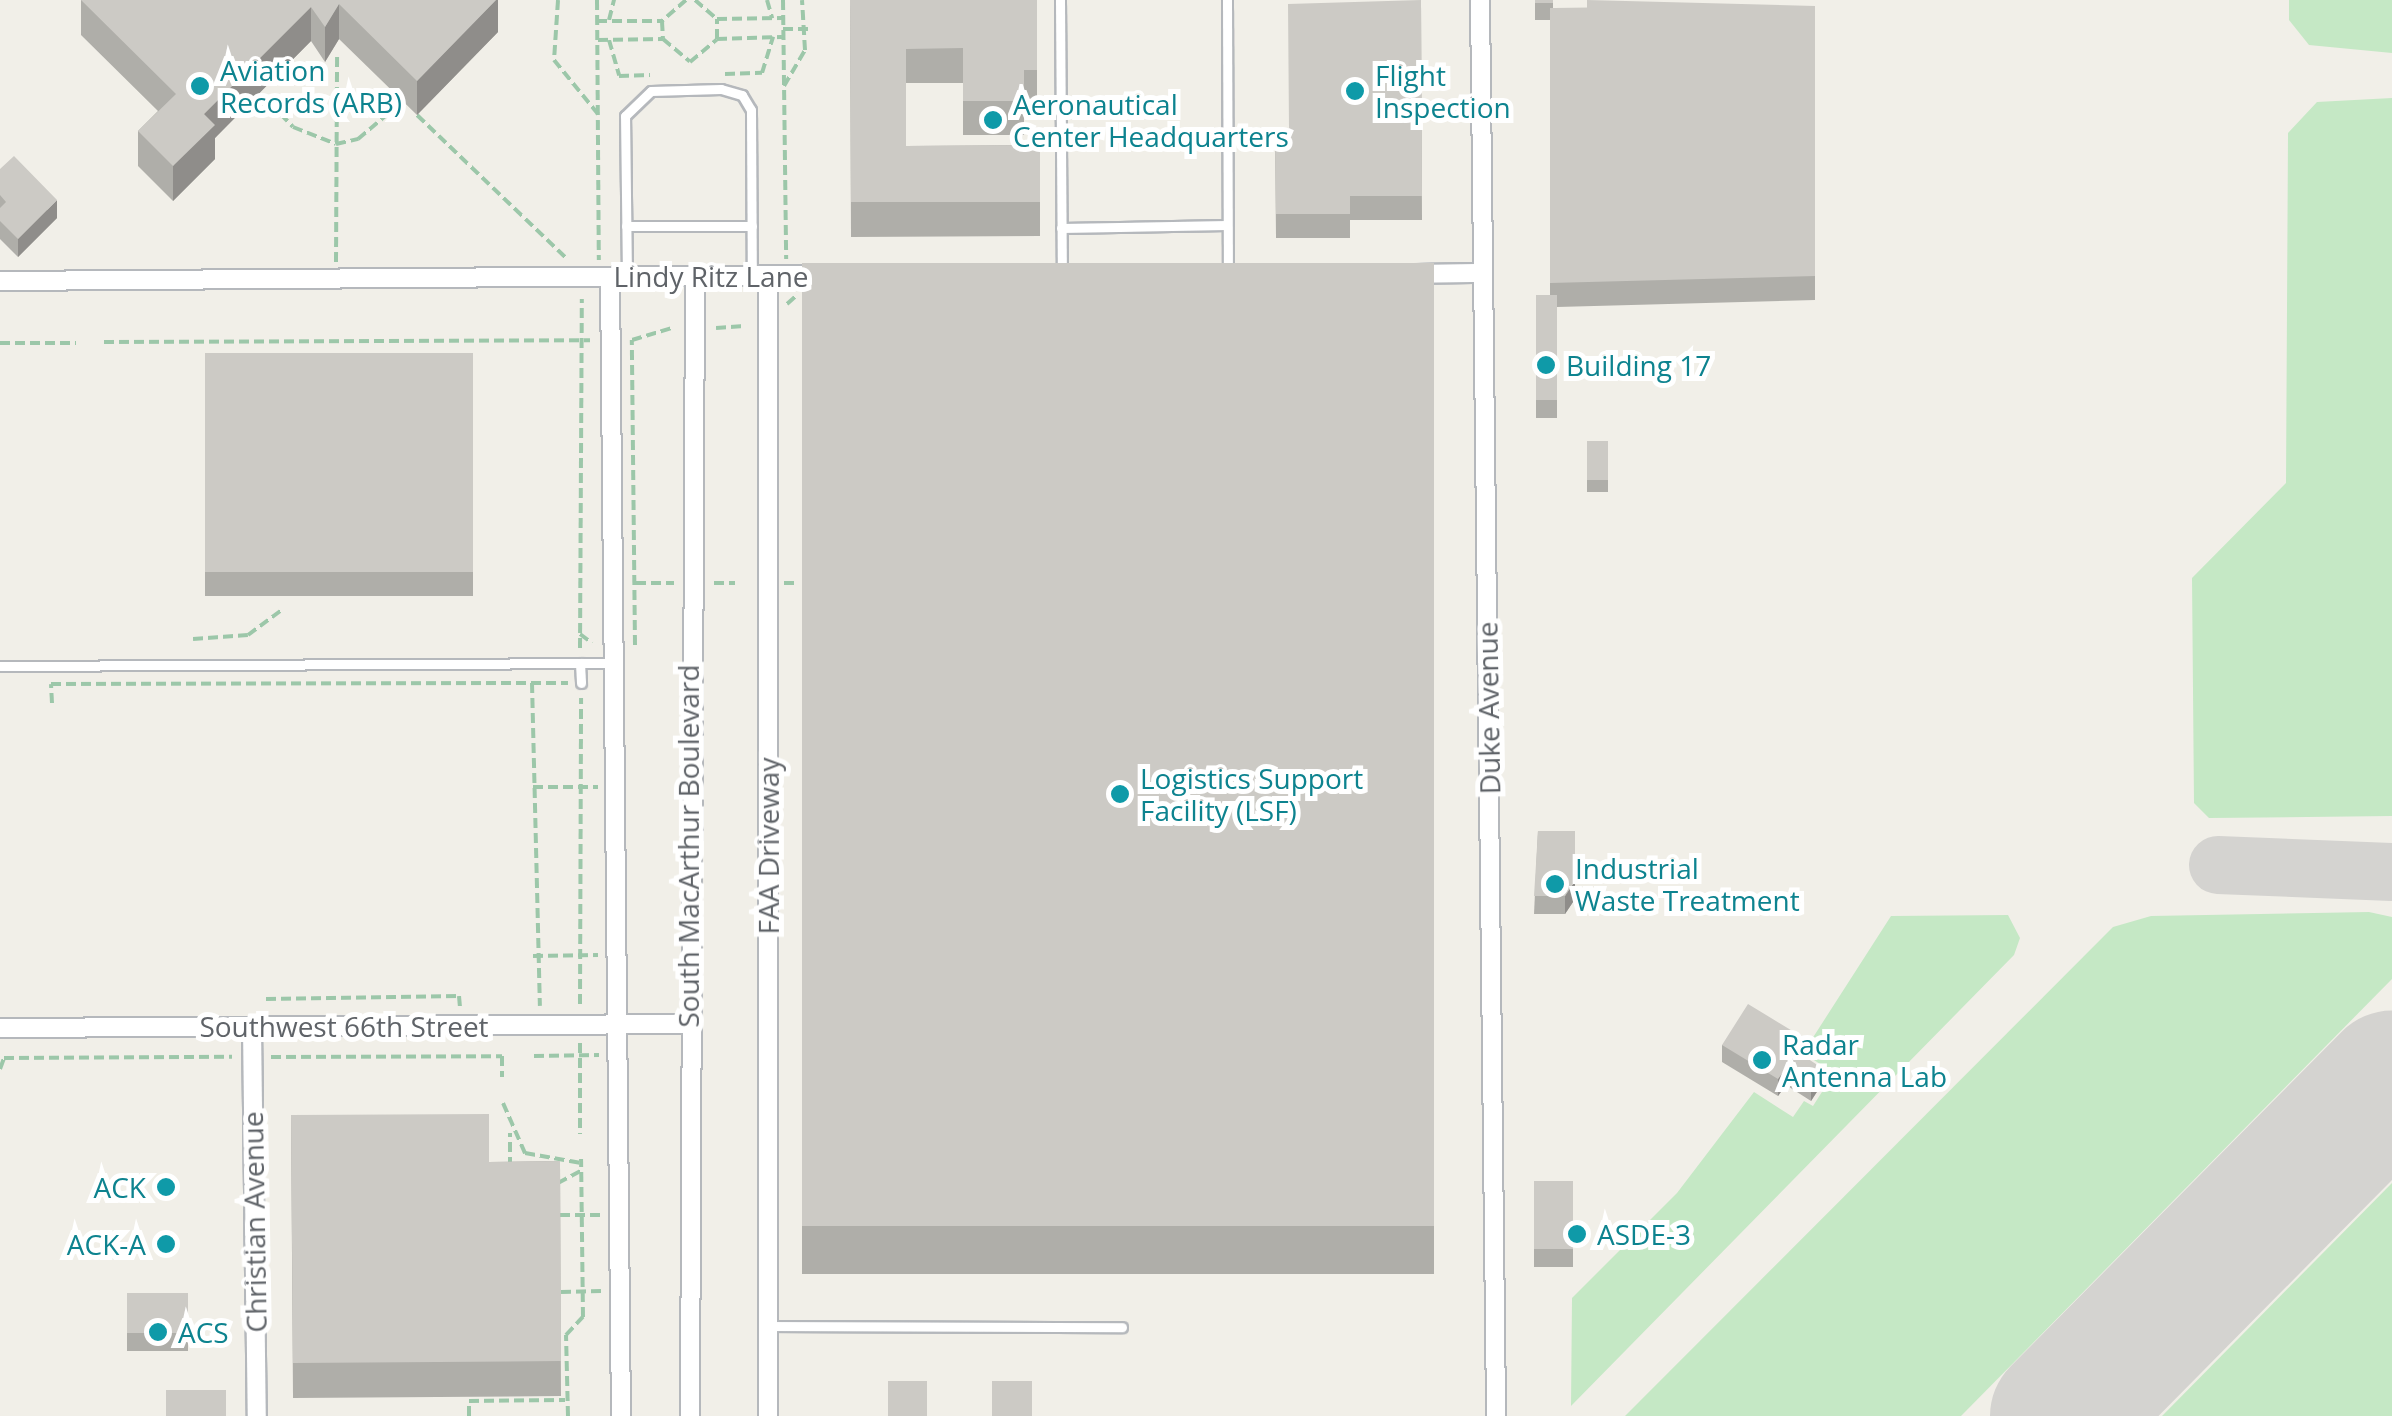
<!DOCTYPE html>
<style>
body{margin:0}
#map{position:relative;width:2392px;height:1416px;overflow:hidden;background:#f1efe8;font-family:"Open Sans",sans-serif}
div>[style]{position:absolute}
.green>*{inset:0;background:#c5e8c5}
.taxiway>*{height:58px;margin:-29px;padding:0 29px;transform-origin:29px;border-radius:29px;background:#d4d3d0}
.runway>*{height:140px;margin:-70px;padding:0 70px;transform-origin:70px;border-radius:70px;background:#d4d3d0}
.path>*{height:4px;margin-top:-2px;transform-origin:0;background:repeating-linear-gradient(90deg,#9cc7a9 0 10px,transparent 0 15px)}
.roads{filter:drop-shadow(2px 0 #b5b8bc) drop-shadow(-2px 0 #b5b8bc) drop-shadow(0 2px #b5b8bc) drop-shadow(0 -2px #b5b8bc)}
.lane>*{height:9px;margin:-4.5px;padding:0 4.5px;transform-origin:4.5px;border-radius:4.5px;background:#fff}
.street>*{height:18px;margin:-9px;padding:0 9px;transform-origin:9px;border-radius:9px;background:#fff}
.wall>*{inset:0;background:#afaea9;transform-origin:0 0}
.shaded-wall>*{inset:0;background:#8f8d8a}
.building>*{inset:0;background:#cccac5;transform-origin:0 0}
.dots>*{width:28px;height:28px;translate:-50% -50%;box-sizing:border-box;border:5px solid #fff;border-radius:50%}
span{translate:-50% -50%;white-space:nowrap;text-align:center;line-height:1.15;-webkit-text-stroke:10px #fff;paint-order:stroke}
.culture-label{font-size:28px;color:#0d838f}
.left{translate:0 -50%;text-align:left}
.right{translate:-100% -50%;text-align:right}
.street-label{font-size:28px;color:#5f6368}
</style>
<div id="map">
<div class="green">
<i style="clip-path:polygon(2289px 0,2392px 0,2392px 53px,2309px 45px,2289px 20px)"></i>
<i style="clip-path:polygon(2392px 98px,2392px 816px,2209px 818px,2194px 803px,2192px 578px,2286px 483px,2288px 133px,2317px 102px)"></i>
<i style="clip-path:polygon(2369px 912px,2392px 917px,2392px 979px,1961px 1416px,1625px 1416px,2113px 927px,2151px 916px)"></i>
<i style="clip-path:polygon(2008px 915px,2020px 938px,2014px 955px,1571px 1406px,1572px 1298px,1677px 1193px,1754px 1092px,1793px 1117px,1804px 1101px,1813px 1106px,1834px 1073px,1803px 1053px,1891px 916px)"></i>
<i style="clip-path:polygon(2392px 1183px,2392px 1416px,2162px 1416px,2237px 1340px)"></i>
</div>
<div class="taxiway">
<i style="left:2218px;top:865px;width:174px;rotate:2.3deg"></i>
</div>
<div class="runway">
<i style="left:2060px;top:1416px;width:472px;rotate:-45.3deg"></i>
</div>
<div class="path">
<i style="left:558px;top:0;width:60px;rotate:93.8deg"></i>
<i style="left:554px;top:60px;width:70px;rotate:50.8deg"></i>
<i style="left:597px;top:0;width:260px;rotate:89.6deg"></i>
<i style="left:686px;top:0;width:32px;rotate:139deg"></i>
<i style="left:662px;top:21px;width:18px;rotate:87deg"></i>
<i style="left:663px;top:39px;width:35px;rotate:40deg"></i>
<i style="left:690px;top:62px;width:35px;rotate:-40deg"></i>
<i style="left:717px;top:39px;width:65px;rotate:-1.8deg"></i>
<i style="left:695px;top:0;width:29px;rotate:41deg"></i>
<i style="left:717px;top:19px;width:66px;rotate:-0.9deg"></i>
<i style="left:767px;top:0;width:19px;rotate:74deg"></i>
<i style="left:783px;top:0;width:259px;rotate:89.3deg"></i>
<i style="left:609px;top:20px;width:21px;rotate:-76deg"></i>
<i style="left:597px;top:21px;width:65px"></i>
<i style="left:783px;top:29px;width:25px"></i>
<i style="left:717px;top:39px;width:20px;rotate:-90deg"></i>
<i style="left:598px;top:40px;width:65px;rotate:-0.9deg"></i>
<i style="left:609px;top:40px;width:37px;rotate:74deg"></i>
<i style="left:619px;top:76px;width:31px;rotate:-2deg"></i>
<i style="left:725px;top:74px;width:37px;rotate:-2deg"></i>
<i style="left:762px;top:73px;width:38px;rotate:-73deg"></i>
<i style="left:784px;top:86px;width:42px;rotate:-59.7deg"></i>
<i style="left:805px;top:50px;width:50px;rotate:-93.4deg"></i>
<i style="left:270px;top:103px;width:33px;rotate:46deg"></i>
<i style="left:293px;top:127px;width:46px;rotate:21.6deg"></i>
<i style="left:336px;top:144px;width:23px;rotate:-13deg"></i>
<i style="left:358px;top:139px;width:57px;rotate:-40.1deg"></i>
<i style="left:417px;top:115px;width:207px;rotate:43.8deg"></i>
<i style="left:336px;top:262px;width:208px;rotate:-89.7deg"></i>
<i style="left:787px;top:304px;width:12px;rotate:-42deg"></i>
<i style="left:716px;top:328px;width:28px;rotate:-4deg"></i>
<i style="left:104px;top:342px;width:486px;rotate:-0.2deg"></i>
<i style="left:0;top:343px;width:76px"></i>
<i style="left:636px;top:583px;width:38px"></i>
<i style="left:714px;top:583px;width:21px"></i>
<i style="left:784px;top:583px;width:13px"></i>
<i style="left:580px;top:634px;width:15px;rotate:37deg"></i>
<i style="left:193px;top:639px;width:55px;rotate:-4.2deg"></i>
<i style="left:248px;top:635px;width:44px;rotate:-36.6deg"></i>
<i style="left:635px;top:645px;width:305px;rotate:-90.6deg"></i>
<i style="left:632px;top:340px;width:42px;rotate:-16.7deg"></i>
<i style="left:580px;top:648px;width:349px;rotate:-89.7deg"></i>
<i style="left:532px;top:683px;width:323px;rotate:88.6deg"></i>
<i style="left:52px;top:703px;width:19px;rotate:-93deg"></i>
<i style="left:51px;top:684px;width:517px;rotate:-0.11deg"></i>
<i style="left:533px;top:787px;width:65px"></i>
<i style="left:533px;top:956px;width:65px;rotate:-0.9deg"></i>
<i style="left:266px;top:999px;width:193px;rotate:-0.9deg"></i>
<i style="left:459px;top:996px;width:11px;rotate:85deg"></i>
<i style="left:580px;top:1004px;width:306px;rotate:-89.8deg"></i>
<i style="left:580px;top:1043px;width:91px;rotate:90deg"></i>
<i style="left:534px;top:1056px;width:65px;rotate:-0.9deg"></i>
<i style="left:271px;top:1057px;width:231px;rotate:-0.2deg"></i>
<i style="left:502px;top:1056px;width:21px;rotate:90deg"></i>
<i style="left:0;top:1069px;width:12px;rotate:-70deg"></i>
<i style="left:4px;top:1058px;width:228px;rotate:-0.3deg"></i>
<i style="left:503px;top:1103px;width:55px;rotate:66.3deg"></i>
<i style="left:525px;top:1153px;width:57px;rotate:10.1deg"></i>
<i style="left:510px;top:1167px;width:34px;rotate:-90deg"></i>
<i style="left:558px;top:1183px;width:26px;rotate:-28deg"></i>
<i style="left:560px;top:1215px;width:40px"></i>
<i style="left:561px;top:1292px;width:40px;rotate:-1.4deg"></i>
<i style="left:469px;top:1416px;width:15px;rotate:-90deg"></i>
<i style="left:469px;top:1401px;width:96px;rotate:-0.6deg"></i>
<i style="left:568px;top:1416px;width:81px;rotate:-91.4deg"></i>
<i style="left:566px;top:1335px;width:25px;rotate:-47deg"></i>
<i style="left:583px;top:1317px;width:158px;rotate:-90.7deg"></i>
</div>
<div class="roads">
<div class="lane">
<i style="left:1060px;top:0;width:272px;rotate:89.6deg"></i>
<i style="left:1227px;top:0;width:272px;rotate:89.8deg"></i>
<i style="left:626px;top:226px;width:126px"></i>
<i style="left:1061px;top:228px;width:166px;rotate:-1deg"></i>
<i style="left:627px;top:277px;width:161px;rotate:-90.7deg"></i>
<i style="left:625px;top:116px;width:36px;rotate:-44deg"></i>
<i style="left:651px;top:91px;width:70px;rotate:-1.6deg"></i>
<i style="left:721px;top:89px;width:22px;rotate:16deg"></i>
<i style="left:742px;top:95px;width:17px;rotate:59deg"></i>
<i style="left:751px;top:110px;width:166px;rotate:89.7deg"></i>
<i style="left:580px;top:663px;width:20px;rotate:87deg"></i>
<i style="left:0;top:666px;width:613px;rotate:-0.28deg"></i>
<i style="left:768px;top:1326px;width:354px;rotate:0.2deg"></i>
</div>
<div class="street">
<i style="left:1480px;top:0;width:1416px;rotate:89.35deg"></i>
<i style="left:1410px;top:274px;width:72px;rotate:-0.8deg"></i>
<i style="left:768px;top:276px;width:1140px;rotate:90deg"></i>
<i style="left:610px;top:277px;width:1139px;rotate:89.45deg"></i>
<i style="left:0;top:281px;width:824px;rotate:-0.42deg"></i>
<i style="left:252px;top:1027px;width:389px;rotate:89.3deg"></i>
<i style="left:0;top:1028px;width:688px;rotate:-0.33deg"></i>
<i style="left:690px;top:1416px;width:1140px;rotate:-89.75deg"></i>
</div>
</div>
<div class="wall">
<i style="clip-path:polygon(81px 0,498px 0,498px 32px,417px 115px,339px 39px,325px 62px,311px 41px,215px 138px,215px 159px,173px 201px,138px 166px,138px 131px,158px 111px,81px 35px)"></i>
<i style="clip-path:polygon(850px 0,1037px 0,1037px 104px,1024px 105px,1024px 135px,963px 135px,963px 83px,906px 83px,906px 146px,1040px 145px,1040px 236px,851px 237px)"></i>
<i style="clip-path:polygon(1421px 0,1422px 220px,1350px 220px,1350px 238px,1276px 238px,1275px 129px,1288px 129px)"></i>
<i style="clip-path:polygon(1535px 0,1553px 0,1553px 8px,1815px 6px,1815px 300px,1557px 307px,1557px 418px,1536px 418px,1536px 295px,1550px 295px,1550px 20px,1535px 20px)"></i>
<i style="clip-path:polygon(0 169px,57px 218px,18px 257px,0 239px)"></i>
<i style="left:1434px;top:263px;width:1011px;height:632px;rotate:90deg"></i>
<i style="left:473px;top:353px;width:243px;height:268px;rotate:90deg"></i>
<i style="left:1587px;top:441px;width:21px;height:51px"></i>
<i style="clip-path:polygon(1538px 831px,1575px 899px,1565px 914px,1534px 914px)"></i>
<i style="clip-path:polygon(1722px 1045px,1804px 1055px,1822px 1084px,1811px 1101px,1786px 1085px,1778px 1096px,1722px 1062px)"></i>
<i style="clip-path:polygon(291px 1115px,489px 1162px,560px 1161px,561px 1396px,293px 1398px)"></i>
<i style="left:1534px;top:1181px;width:39px;height:86px"></i>
<i style="left:188px;top:1293px;width:58px;height:61px;rotate:90deg"></i>
</div>
<div class="shaded-wall">
<i style="clip-path:polygon(496px 0,498px 0,498px 32px,417px 115px,417px 81px)"></i>
<i style="clip-path:polygon(339px 4px,339px 39px,325px 62px,325px 27px)"></i>
<i style="clip-path:polygon(311px 7px,311px 41px,215px 138px,215px 159px,173px 201px,173px 166px,204px 114px)"></i>
<i style="clip-path:polygon(57px 200px,57px 218px,18px 257px,18px 239px)"></i>
<i style="clip-path:polygon(1575px 881px,1575px 899px,1565px 914px,1565px 896px)"></i>
<i style="clip-path:polygon(1804px 1038px,1804px 1055px,1796px 1068px,1796px 1051px)"></i>
<i style="clip-path:polygon(1786px 1068px,1786px 1085px,1778px 1096px,1778px 1079px)"></i>
<i style="clip-path:polygon(1822px 1068px,1822px 1084px,1811px 1101px,1811px 1084px)"></i>
</div>
<div class="building">
<i style="clip-path:polygon(81px 0,496px 0,417px 81px,339px 4px,325px 27px,311px 7px,204px 114px,215px 125px,173px 166px,138px 131px,176px 94px)"></i>
<i style="clip-path:polygon(850px 0,1037px 0,1037px 70px,1024px 70px,1024px 101px,963px 101px,963px 48px,906px 49px,906px 146px,1040px 145px,1040px 202px,851px 202px)"></i>
<i style="clip-path:polygon(1421px 0,1422px 196px,1350px 196px,1350px 214px,1276px 214px,1275px 129px,1289px 129px,1288px 4px)"></i>
<i style="left:1535px;top:0;width:18px;height:3px"></i>
<i style="clip-path:polygon(1587px 0,1815px 6px,1815px 276px,1550px 283px,1550px 8px,1587px 8px)"></i>
<i style="clip-path:polygon(14px 156px,57px 200px,18px 239px,0 221px,0 208px,6px 202px,0 195px,0 169px)"></i>
<i style="left:1434px;top:263px;width:963px;height:632px;rotate:90deg"></i>
<i style="left:1536px;top:295px;width:21px;height:105px"></i>
<i style="left:473px;top:353px;width:219px;height:268px;rotate:90deg"></i>
<i style="left:1587px;top:441px;width:21px;height:39px"></i>
<i style="clip-path:polygon(1538px 831px,1575px 831px,1575px 881px,1565px 896px,1534px 896px)"></i>
<i style="clip-path:polygon(1748px 1004px,1804px 1038px,1796px 1051px,1822px 1068px,1811px 1084px,1786px 1068px,1778px 1079px,1722px 1045px)"></i>
<i style="clip-path:polygon(489px 1114px,489px 1162px,560px 1161px,561px 1361px,293px 1363px,291px 1115px)"></i>
<i style="left:1534px;top:1181px;width:39px;height:68px"></i>
<i style="left:188px;top:1293px;width:40px;height:61px;rotate:90deg"></i>
<i style="left:888px;top:1381px;width:39px;height:35px"></i>
<i style="left:992px;top:1381px;width:40px;height:35px"></i>
<i style="left:166px;top:1390px;width:60px;height:26px"></i>
</div>
<div class="dots">
<i style="left:200px;top:86px;background:#0f9aa8"></i>
<i style="left:1355px;top:91px;background:#0f9aa8"></i>
<i style="left:993px;top:120px;background:#0f9aa8"></i>
<i style="left:1546px;top:365px;background:#0f9aa8"></i>
<i style="left:1120px;top:794px;background:#0f9aa8"></i>
<i style="left:1555px;top:884px;background:#0f9aa8"></i>
<i style="left:1762px;top:1060px;background:#0f9aa8"></i>
<i style="left:166px;top:1187px;background:#0f9aa8"></i>
<i style="left:1577px;top:1234px;background:#0f9aa8"></i>
<i style="left:166px;top:1244px;background:#0f9aa8"></i>
<i style="left:158px;top:1332px;background:#0f9aa8"></i>
</div>
<div class="culture-label">
<span class="left" style="left:220px;top:86px">Aviation<br>Records (ARB)</span>
<span class="left" style="left:1375px;top:91px">Flight<br>Inspection</span>
<span class="left" style="left:1013px;top:120px">Aeronautical<br>Center Headquarters</span>
<span class="left" style="left:1566px;top:365px">Building 17</span>
<span class="left" style="left:1140px;top:794px">Logistics Support<br>Facility (LSF)</span>
<span class="left" style="left:1575px;top:884px">Industrial<br>Waste Treatment</span>
<span class="left" style="left:1782px;top:1060px">Radar<br>Antenna Lab</span>
<span class="right" style="left:146px;top:1187px">ACK</span>
<span class="left" style="left:1597px;top:1234px">ASDE-3</span>
<span class="right" style="left:146px;top:1244px">ACK-A</span>
<span class="left" style="left:178px;top:1332px">ACS</span>
</div>
<div class="street-label">
<span style="left:711px;top:276px">Lindy Ritz Lane</span>
<span style="left:1488px;top:708px;rotate:-91deg">Duke Avenue</span>
<span style="left:688px;top:846px;rotate:-90deg">South MacArthur Boulevard</span>
<span style="left:768px;top:846px;rotate:-90deg">FAA Driveway</span>
<span style="left:344px;top:1026px">Southwest 66th Street</span>
<span style="left:254px;top:1222px;rotate:-91deg">Christian Avenue</span>
</div>
</div>
